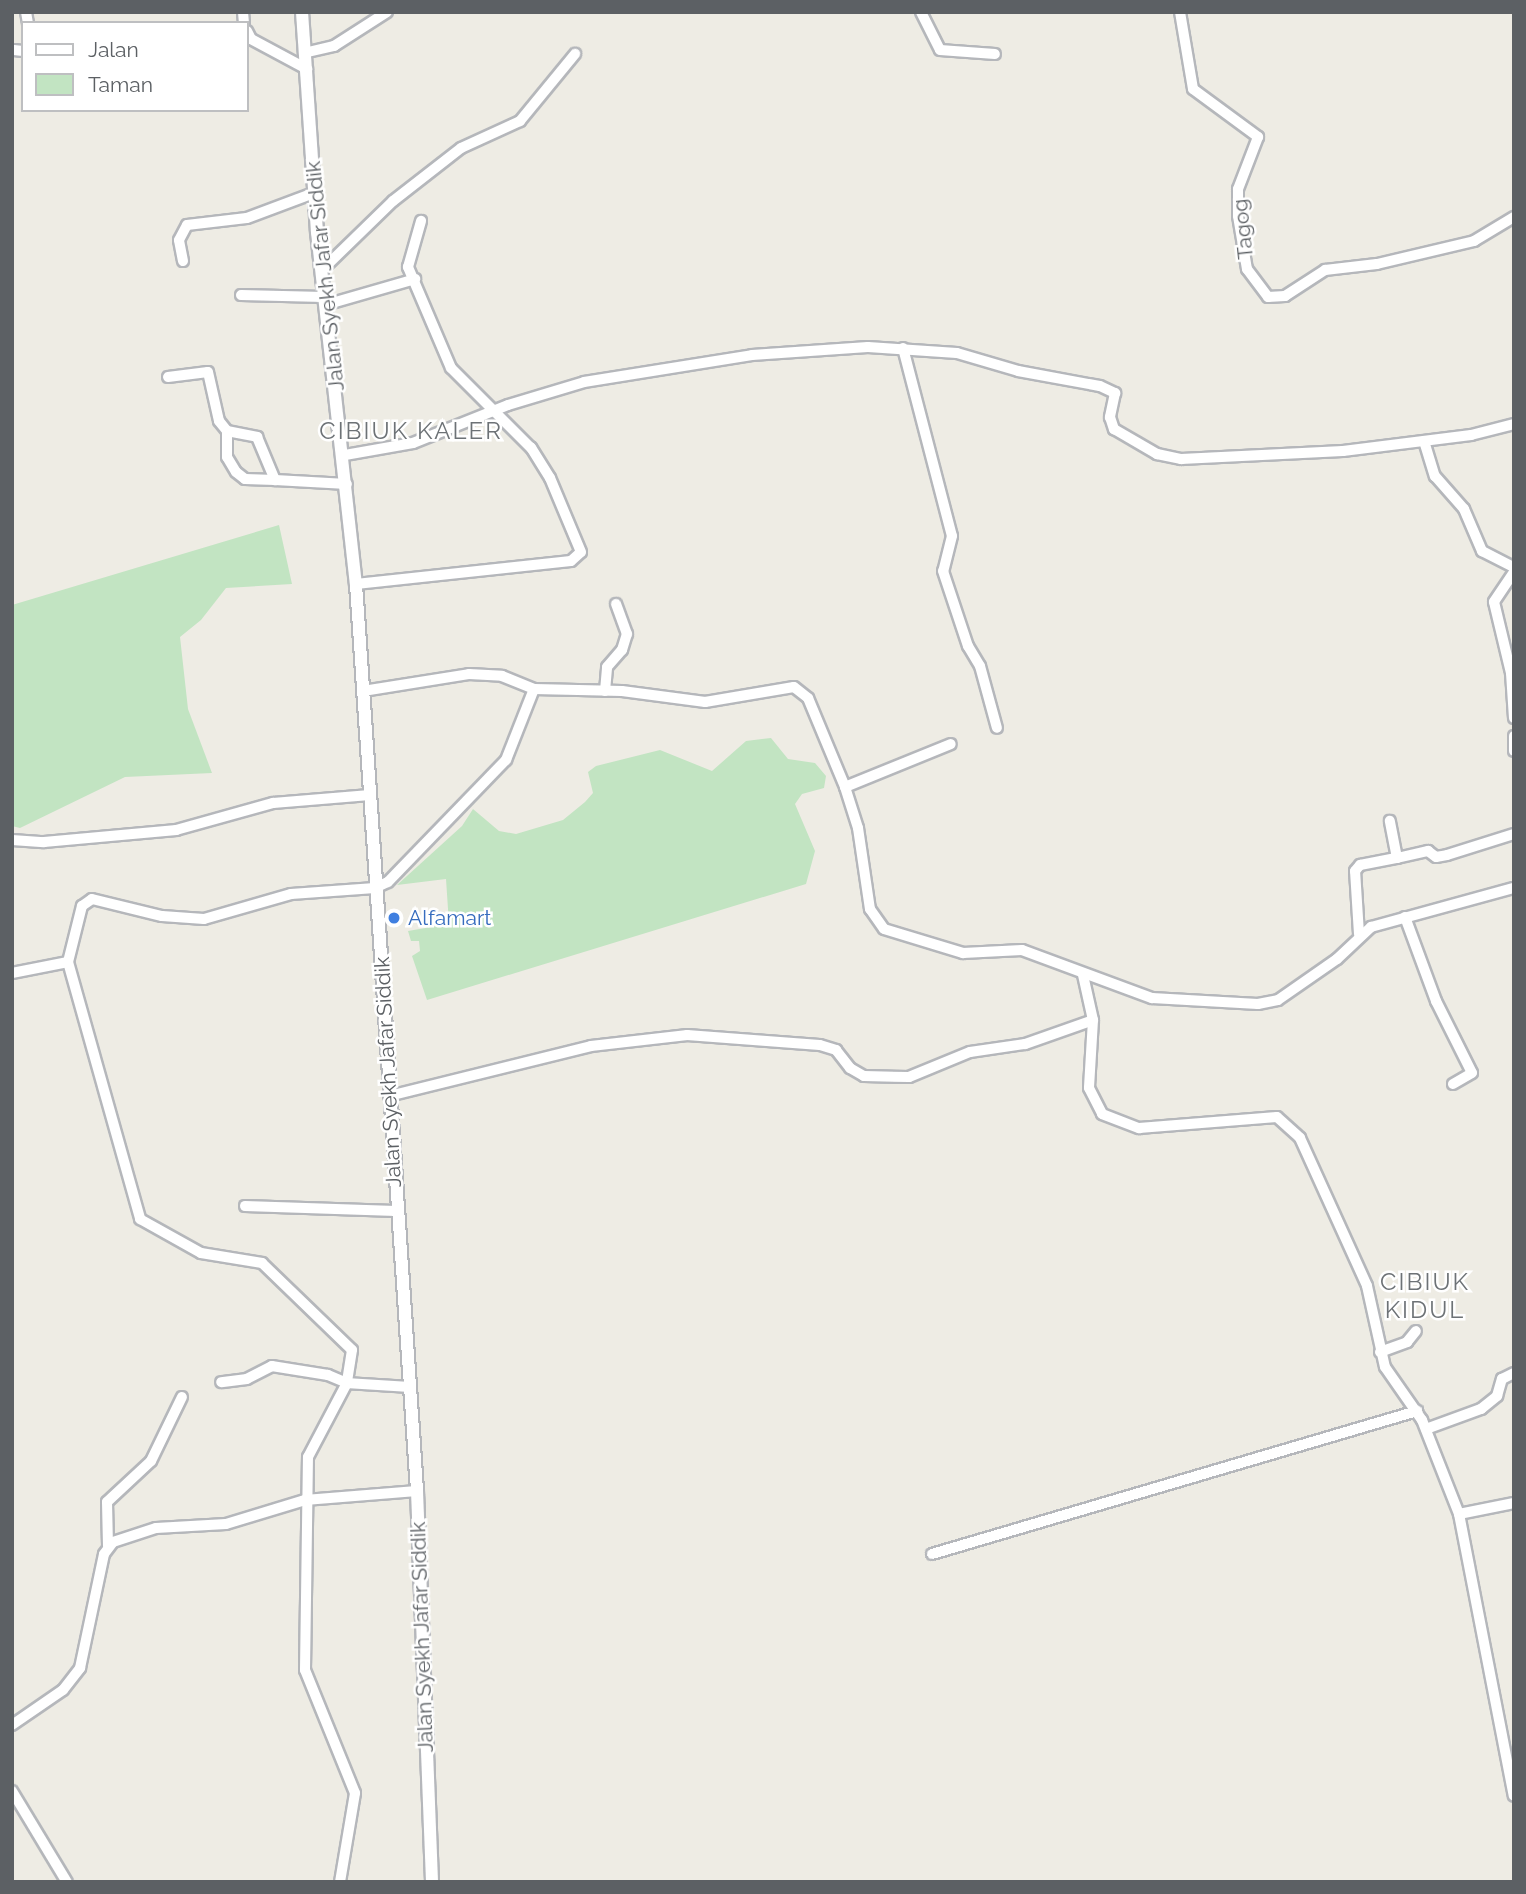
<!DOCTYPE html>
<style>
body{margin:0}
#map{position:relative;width:1526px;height:1894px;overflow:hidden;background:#eeece4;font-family:Raleway,sans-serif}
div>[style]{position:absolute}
.green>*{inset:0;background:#c2e4c2}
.roads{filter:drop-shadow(2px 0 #b5b7bb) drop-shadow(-2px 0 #b5b7bb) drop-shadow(0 2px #b5b7bb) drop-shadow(0 -2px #b5b7bb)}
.minor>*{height:10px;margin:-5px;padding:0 5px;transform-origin:5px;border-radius:5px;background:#fff}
.secondary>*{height:12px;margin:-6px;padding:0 6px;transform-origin:6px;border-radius:6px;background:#fff}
.dots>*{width:19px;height:19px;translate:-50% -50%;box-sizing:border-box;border:4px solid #fff;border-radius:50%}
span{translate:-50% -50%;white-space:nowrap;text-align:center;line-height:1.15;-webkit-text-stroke:5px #fff;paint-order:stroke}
.street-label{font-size:21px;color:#5c6064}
.shop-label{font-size:21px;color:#366cbe}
.left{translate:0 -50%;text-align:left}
.quarter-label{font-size:24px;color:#6d7276;letter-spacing:2px}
.frame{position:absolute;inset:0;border:14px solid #5c6064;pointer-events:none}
.legend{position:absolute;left:21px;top:21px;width:228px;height:91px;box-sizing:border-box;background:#fff;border:2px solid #bebfc1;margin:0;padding:9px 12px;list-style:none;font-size:21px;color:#5c6064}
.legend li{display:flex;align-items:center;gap:14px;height:35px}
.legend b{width:35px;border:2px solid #bebfc1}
</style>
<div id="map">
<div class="green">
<i style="clip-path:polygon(279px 525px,292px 584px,226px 588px,201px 620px,180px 637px,188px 709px,212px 773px,125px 777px,20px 828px,12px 826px,12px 605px)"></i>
<i style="clip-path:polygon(771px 738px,788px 759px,815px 763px,826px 776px,824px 788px,802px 794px,795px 804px,815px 851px,806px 884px,427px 1000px,412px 956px,420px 951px,419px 941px,411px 941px,408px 931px,449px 924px,446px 879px,397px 885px,462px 826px,473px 809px,499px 831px,516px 834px,563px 820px,585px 802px,593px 793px,588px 772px,596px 766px,660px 750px,712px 771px,746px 741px)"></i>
</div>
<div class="roads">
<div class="minor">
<i style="left:26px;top:12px;width:11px;rotate:80deg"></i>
<i style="left:243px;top:12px;width:11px;rotate:85deg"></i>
<i style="left:921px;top:12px;width:42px;rotate:63.4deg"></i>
<i style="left:940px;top:50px;width:55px;rotate:4.2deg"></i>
<i style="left:1180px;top:12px;width:78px;rotate:80.4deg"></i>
<i style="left:1193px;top:89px;width:81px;rotate:36.4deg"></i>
<i style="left:1258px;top:137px;width:56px;rotate:111deg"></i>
<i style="left:1238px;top:189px;width:27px;rotate:90deg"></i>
<i style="left:1238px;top:216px;width:54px;rotate:80.4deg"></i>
<i style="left:1247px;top:269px;width:35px;rotate:53deg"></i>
<i style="left:1268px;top:297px;width:17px;rotate:-3deg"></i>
<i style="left:1285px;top:296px;width:48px;rotate:-33deg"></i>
<i style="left:1325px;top:270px;width:52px;rotate:-6.6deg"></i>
<i style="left:1377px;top:264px;width:100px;rotate:-13.3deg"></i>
<i style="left:1474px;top:241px;width:47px;rotate:-31deg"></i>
<i style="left:247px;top:31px;width:9px;rotate:63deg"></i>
<i style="left:251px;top:39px;width:64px;rotate:28.2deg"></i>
<i style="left:14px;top:50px;width:9px;rotate:6deg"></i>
<i style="left:308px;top:52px;width:27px;rotate:-13deg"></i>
<i style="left:334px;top:46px;width:63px;rotate:-32.7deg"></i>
<i style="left:183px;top:261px;width:21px;rotate:-101deg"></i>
<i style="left:179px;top:240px;width:17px;rotate:-62deg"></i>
<i style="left:187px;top:225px;width:60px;rotate:-6.7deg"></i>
<i style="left:247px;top:218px;width:72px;rotate:-20.5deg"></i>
<i style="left:321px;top:271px;width:100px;rotate:-44.2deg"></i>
<i style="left:393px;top:201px;width:86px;rotate:-37.9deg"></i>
<i style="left:461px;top:148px;width:65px;rotate:-24.6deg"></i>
<i style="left:520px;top:121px;width:87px;rotate:-50.6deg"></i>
<i style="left:241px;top:295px;width:83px;rotate:1.4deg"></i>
<i style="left:325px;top:305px;width:94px;rotate:-16.1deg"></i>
<i style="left:903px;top:348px;width:194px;rotate:75.4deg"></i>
<i style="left:952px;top:536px;width:36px;rotate:104deg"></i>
<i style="left:943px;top:571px;width:79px;rotate:71.6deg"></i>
<i style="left:968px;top:646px;width:23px;rotate:59deg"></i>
<i style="left:980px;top:666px;width:64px;rotate:74.7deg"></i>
<i style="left:168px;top:377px;width:40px;rotate:-7.1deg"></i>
<i style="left:208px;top:372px;width:50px;rotate:77.3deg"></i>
<i style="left:219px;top:421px;width:13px;rotate:51deg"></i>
<i style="left:227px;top:431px;width:31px;rotate:11deg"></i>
<i style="left:257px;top:437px;width:47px;rotate:67.3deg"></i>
<i style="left:275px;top:480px;width:72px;rotate:3.2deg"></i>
<i style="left:227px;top:431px;width:26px;rotate:90deg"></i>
<i style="left:227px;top:457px;width:17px;rotate:59deg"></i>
<i style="left:236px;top:472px;width:11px;rotate:38deg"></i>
<i style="left:245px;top:479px;width:30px;rotate:2deg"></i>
<i style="left:1424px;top:441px;width:37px;rotate:73deg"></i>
<i style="left:1435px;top:476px;width:44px;rotate:48.7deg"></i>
<i style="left:1464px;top:509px;width:46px;rotate:66.8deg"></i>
<i style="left:1482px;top:551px;width:36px;rotate:27deg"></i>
<i style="left:345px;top:455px;width:69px;rotate:-10deg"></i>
<i style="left:413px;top:443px;width:102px;rotate:-21.8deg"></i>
<i style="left:508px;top:405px;width:79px;rotate:-16.8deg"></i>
<i style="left:584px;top:382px;width:170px;rotate:-9.1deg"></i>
<i style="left:752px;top:355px;width:116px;rotate:-3.9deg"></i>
<i style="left:868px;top:347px;width:89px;rotate:3.9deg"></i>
<i style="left:957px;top:353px;width:64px;rotate:16.4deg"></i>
<i style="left:1018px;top:371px;width:83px;rotate:10.4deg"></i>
<i style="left:1100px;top:386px;width:17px;rotate:25deg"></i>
<i style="left:1115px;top:393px;width:25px;rotate:102deg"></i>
<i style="left:1110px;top:417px;width:13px;rotate:72deg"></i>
<i style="left:1114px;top:429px;width:50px;rotate:30.2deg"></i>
<i style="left:1157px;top:454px;width:25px;rotate:12deg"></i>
<i style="left:1181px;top:459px;width:162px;rotate:-2.8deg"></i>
<i style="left:1343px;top:451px;width:129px;rotate:-7.1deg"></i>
<i style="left:1471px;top:435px;width:44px;rotate:-14.3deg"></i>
<i style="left:1514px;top:572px;width:36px;rotate:124deg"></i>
<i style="left:1494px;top:602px;width:73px;rotate:76.5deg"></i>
<i style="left:1511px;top:673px;width:45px;rotate:86.2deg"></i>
<i style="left:356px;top:584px;width:216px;rotate:-6.1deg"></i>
<i style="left:571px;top:561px;width:13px;rotate:-42deg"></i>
<i style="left:581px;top:552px;width:80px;rotate:-112.7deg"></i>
<i style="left:550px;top:478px;width:36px;rotate:-122deg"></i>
<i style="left:531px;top:448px;width:113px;rotate:-135deg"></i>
<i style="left:451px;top:368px;width:110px;rotate:-113.1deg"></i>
<i style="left:408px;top:267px;width:48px;rotate:-74.2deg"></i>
<i style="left:363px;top:691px;width:107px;rotate:-9.1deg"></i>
<i style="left:469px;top:674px;width:33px;rotate:3deg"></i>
<i style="left:502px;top:676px;width:35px;rotate:22deg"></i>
<i style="left:534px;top:689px;width:88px;rotate:1.3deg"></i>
<i style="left:622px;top:691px;width:84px;rotate:7.5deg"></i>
<i style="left:705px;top:702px;width:90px;rotate:-9.6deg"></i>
<i style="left:794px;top:687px;width:18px;rotate:38deg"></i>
<i style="left:808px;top:698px;width:96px;rotate:67.4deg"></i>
<i style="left:845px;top:787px;width:43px;rotate:72.4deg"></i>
<i style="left:858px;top:828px;width:82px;rotate:81.6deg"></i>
<i style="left:870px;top:909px;width:24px;rotate:55deg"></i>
<i style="left:884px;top:929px;width:83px;rotate:16.9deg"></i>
<i style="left:963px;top:953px;width:59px;rotate:-2.9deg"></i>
<i style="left:1022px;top:950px;width:139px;rotate:20.3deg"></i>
<i style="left:1152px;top:998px;width:106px;rotate:3.2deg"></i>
<i style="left:1258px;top:1004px;width:20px;rotate:-11deg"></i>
<i style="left:1278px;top:1000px;width:72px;rotate:-34.8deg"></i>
<i style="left:1337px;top:959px;width:47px;rotate:-43.3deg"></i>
<i style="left:1371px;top:927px;width:148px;rotate:-15.3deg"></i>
<i style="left:605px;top:691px;width:24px;rotate:-85deg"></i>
<i style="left:607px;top:667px;width:23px;rotate:-49deg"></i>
<i style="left:622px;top:650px;width:17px;rotate:-73deg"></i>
<i style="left:627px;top:634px;width:32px;rotate:-110deg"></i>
<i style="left:1514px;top:736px;width:15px;rotate:90deg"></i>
<i style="left:845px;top:787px;width:114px;rotate:-22.1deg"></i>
<i style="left:12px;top:840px;width:32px;rotate:4deg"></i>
<i style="left:44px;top:842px;width:133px;rotate:-5.2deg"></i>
<i style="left:176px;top:830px;width:101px;rotate:-15.6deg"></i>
<i style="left:273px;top:803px;width:97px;rotate:-4.7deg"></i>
<i style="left:1397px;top:858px;width:32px;rotate:-13deg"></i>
<i style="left:1428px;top:851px;width:10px;rotate:37deg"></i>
<i style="left:1436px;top:857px;width:11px;rotate:-10deg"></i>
<i style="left:1447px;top:855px;width:70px;rotate:-17.4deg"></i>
<i style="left:1405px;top:917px;width:90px;rotate:69.7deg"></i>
<i style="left:1436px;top:1001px;width:80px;rotate:63.4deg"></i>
<i style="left:1472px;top:1073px;width:22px;rotate:150deg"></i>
<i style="left:1359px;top:934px;width:63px;rotate:-93.6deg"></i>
<i style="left:1355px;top:871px;width:8px;rotate:-50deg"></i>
<i style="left:1360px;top:865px;width:38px;rotate:-11deg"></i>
<i style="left:1397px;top:858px;width:38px;rotate:-101deg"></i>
<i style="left:68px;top:962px;width:267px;rotate:74.3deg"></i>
<i style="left:140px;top:1219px;width:70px;rotate:29.1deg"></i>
<i style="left:201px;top:1253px;width:62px;rotate:9.3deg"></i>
<i style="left:262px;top:1263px;width:125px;rotate:44deg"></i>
<i style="left:352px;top:1350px;width:33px;rotate:99deg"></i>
<i style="left:347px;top:1383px;width:21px;rotate:-157deg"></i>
<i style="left:328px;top:1375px;width:57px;rotate:-170.9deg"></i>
<i style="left:272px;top:1366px;width:28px;rotate:153deg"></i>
<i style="left:247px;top:1379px;width:26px;rotate:173deg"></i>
<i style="left:12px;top:973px;width:57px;rotate:-11.1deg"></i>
<i style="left:68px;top:962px;width:58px;rotate:-76deg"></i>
<i style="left:82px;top:906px;width:12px;rotate:-35deg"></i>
<i style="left:92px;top:899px;width:72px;rotate:13.7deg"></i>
<i style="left:162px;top:916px;width:42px;rotate:4.1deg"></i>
<i style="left:204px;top:919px;width:91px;rotate:-16deg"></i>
<i style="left:291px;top:894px;width:84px;rotate:-4.1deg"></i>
<i style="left:375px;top:888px;width:14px;rotate:-25deg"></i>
<i style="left:388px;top:882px;width:170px;rotate:-46deg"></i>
<i style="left:506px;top:760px;width:76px;rotate:-68.5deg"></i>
<i style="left:1083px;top:975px;width:46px;rotate:77.5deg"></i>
<i style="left:1093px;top:1020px;width:68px;rotate:93.4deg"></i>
<i style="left:1089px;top:1088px;width:29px;rotate:63deg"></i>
<i style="left:1102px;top:1114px;width:40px;rotate:21deg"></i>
<i style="left:1139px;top:1128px;width:138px;rotate:-4.6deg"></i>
<i style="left:1277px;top:1117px;width:31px;rotate:42deg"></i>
<i style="left:1300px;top:1138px;width:162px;rotate:65.6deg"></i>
<i style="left:1367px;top:1286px;width:83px;rotate:77.5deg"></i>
<i style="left:1385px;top:1367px;width:65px;rotate:55.1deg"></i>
<i style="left:1422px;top:1420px;width:101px;rotate:68.5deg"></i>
<i style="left:1459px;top:1514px;width:287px;rotate:79deg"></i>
<i style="left:389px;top:1096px;width:208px;rotate:-13.9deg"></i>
<i style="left:591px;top:1046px;width:97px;rotate:-6.5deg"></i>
<i style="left:687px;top:1035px;width:133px;rotate:4.3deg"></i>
<i style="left:820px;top:1045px;width:17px;rotate:17deg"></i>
<i style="left:836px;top:1050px;width:23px;rotate:52deg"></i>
<i style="left:850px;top:1068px;width:16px;rotate:30deg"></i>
<i style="left:864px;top:1076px;width:45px;rotate:1.3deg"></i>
<i style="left:909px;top:1077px;width:66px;rotate:-22.3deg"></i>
<i style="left:970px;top:1052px;width:56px;rotate:-8.3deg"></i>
<i style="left:1025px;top:1044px;width:72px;rotate:-19.4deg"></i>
<i style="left:245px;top:1206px;width:151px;rotate:1.9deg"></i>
<i style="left:1380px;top:1352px;width:29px;rotate:-20deg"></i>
<i style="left:1407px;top:1342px;width:14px;rotate:-51deg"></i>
<i style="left:1426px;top:1429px;width:59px;rotate:-20deg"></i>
<i style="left:1481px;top:1409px;width:21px;rotate:-39deg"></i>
<i style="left:1497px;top:1396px;width:18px;rotate:-74deg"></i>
<i style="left:1502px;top:1379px;width:13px;rotate:-27deg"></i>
<i style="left:1459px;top:1514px;width:56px;rotate:-11.3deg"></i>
<i style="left:108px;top:1546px;width:44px;rotate:-91.3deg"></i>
<i style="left:107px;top:1502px;width:60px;rotate:-43deg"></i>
<i style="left:151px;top:1461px;width:71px;rotate:-64.2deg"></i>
<i style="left:932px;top:1554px;width:506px;rotate:-16.43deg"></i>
<i style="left:12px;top:1725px;width:62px;rotate:-34.5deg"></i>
<i style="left:63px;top:1690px;width:28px;rotate:-52deg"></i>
<i style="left:80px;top:1668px;width:116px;rotate:-78.1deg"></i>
<i style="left:104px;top:1554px;width:15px;rotate:-53deg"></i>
<i style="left:113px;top:1542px;width:45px;rotate:-18deg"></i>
<i style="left:156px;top:1528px;width:70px;rotate:-3.3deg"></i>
<i style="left:226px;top:1524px;width:83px;rotate:-16.9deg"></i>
<i style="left:305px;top:1500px;width:112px;rotate:-4.6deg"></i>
<i style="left:12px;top:1791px;width:106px;rotate:58.9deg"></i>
<i style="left:340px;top:1882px;width:90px;rotate:-80.4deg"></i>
<i style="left:355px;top:1793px;width:133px;rotate:-112.1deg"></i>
<i style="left:305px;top:1670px;width:213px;rotate:-89.2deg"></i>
<i style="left:308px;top:1457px;width:84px;rotate:-62.2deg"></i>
<i style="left:347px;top:1383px;width:62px;rotate:3.7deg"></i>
</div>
<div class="secondary">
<i style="left:302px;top:12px;width:221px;rotate:86.1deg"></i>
<i style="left:317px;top:232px;width:354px;rotate:83.7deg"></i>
<i style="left:356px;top:584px;width:909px;rotate:86.15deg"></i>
<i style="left:417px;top:1491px;width:391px;rotate:87.8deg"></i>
</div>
</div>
<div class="dots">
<i style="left:394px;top:918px;background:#3f7fe0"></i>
</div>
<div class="street-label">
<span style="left:1243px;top:229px;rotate:-96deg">Tagog</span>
<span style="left:325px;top:276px;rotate:-96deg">Jalan Syekh Jafar Siddik</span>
<span style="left:388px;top:1072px;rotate:-93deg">Jalan Syekh Jafar Siddik</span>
<span style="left:422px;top:1637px;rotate:-92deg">Jalan Syekh Jafar Siddik</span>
</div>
<div class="shop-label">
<span class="left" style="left:408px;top:918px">Alfamart</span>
</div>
<div class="quarter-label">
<span style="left:411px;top:431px">CIBIUK KALER</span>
<span style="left:1425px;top:1296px">CIBIUK<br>KIDUL</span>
</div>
<div class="frame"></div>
<ul class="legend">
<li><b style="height:9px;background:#fff"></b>Jalan</li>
<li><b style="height:19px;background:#c2e4c2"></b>Taman</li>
</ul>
</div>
